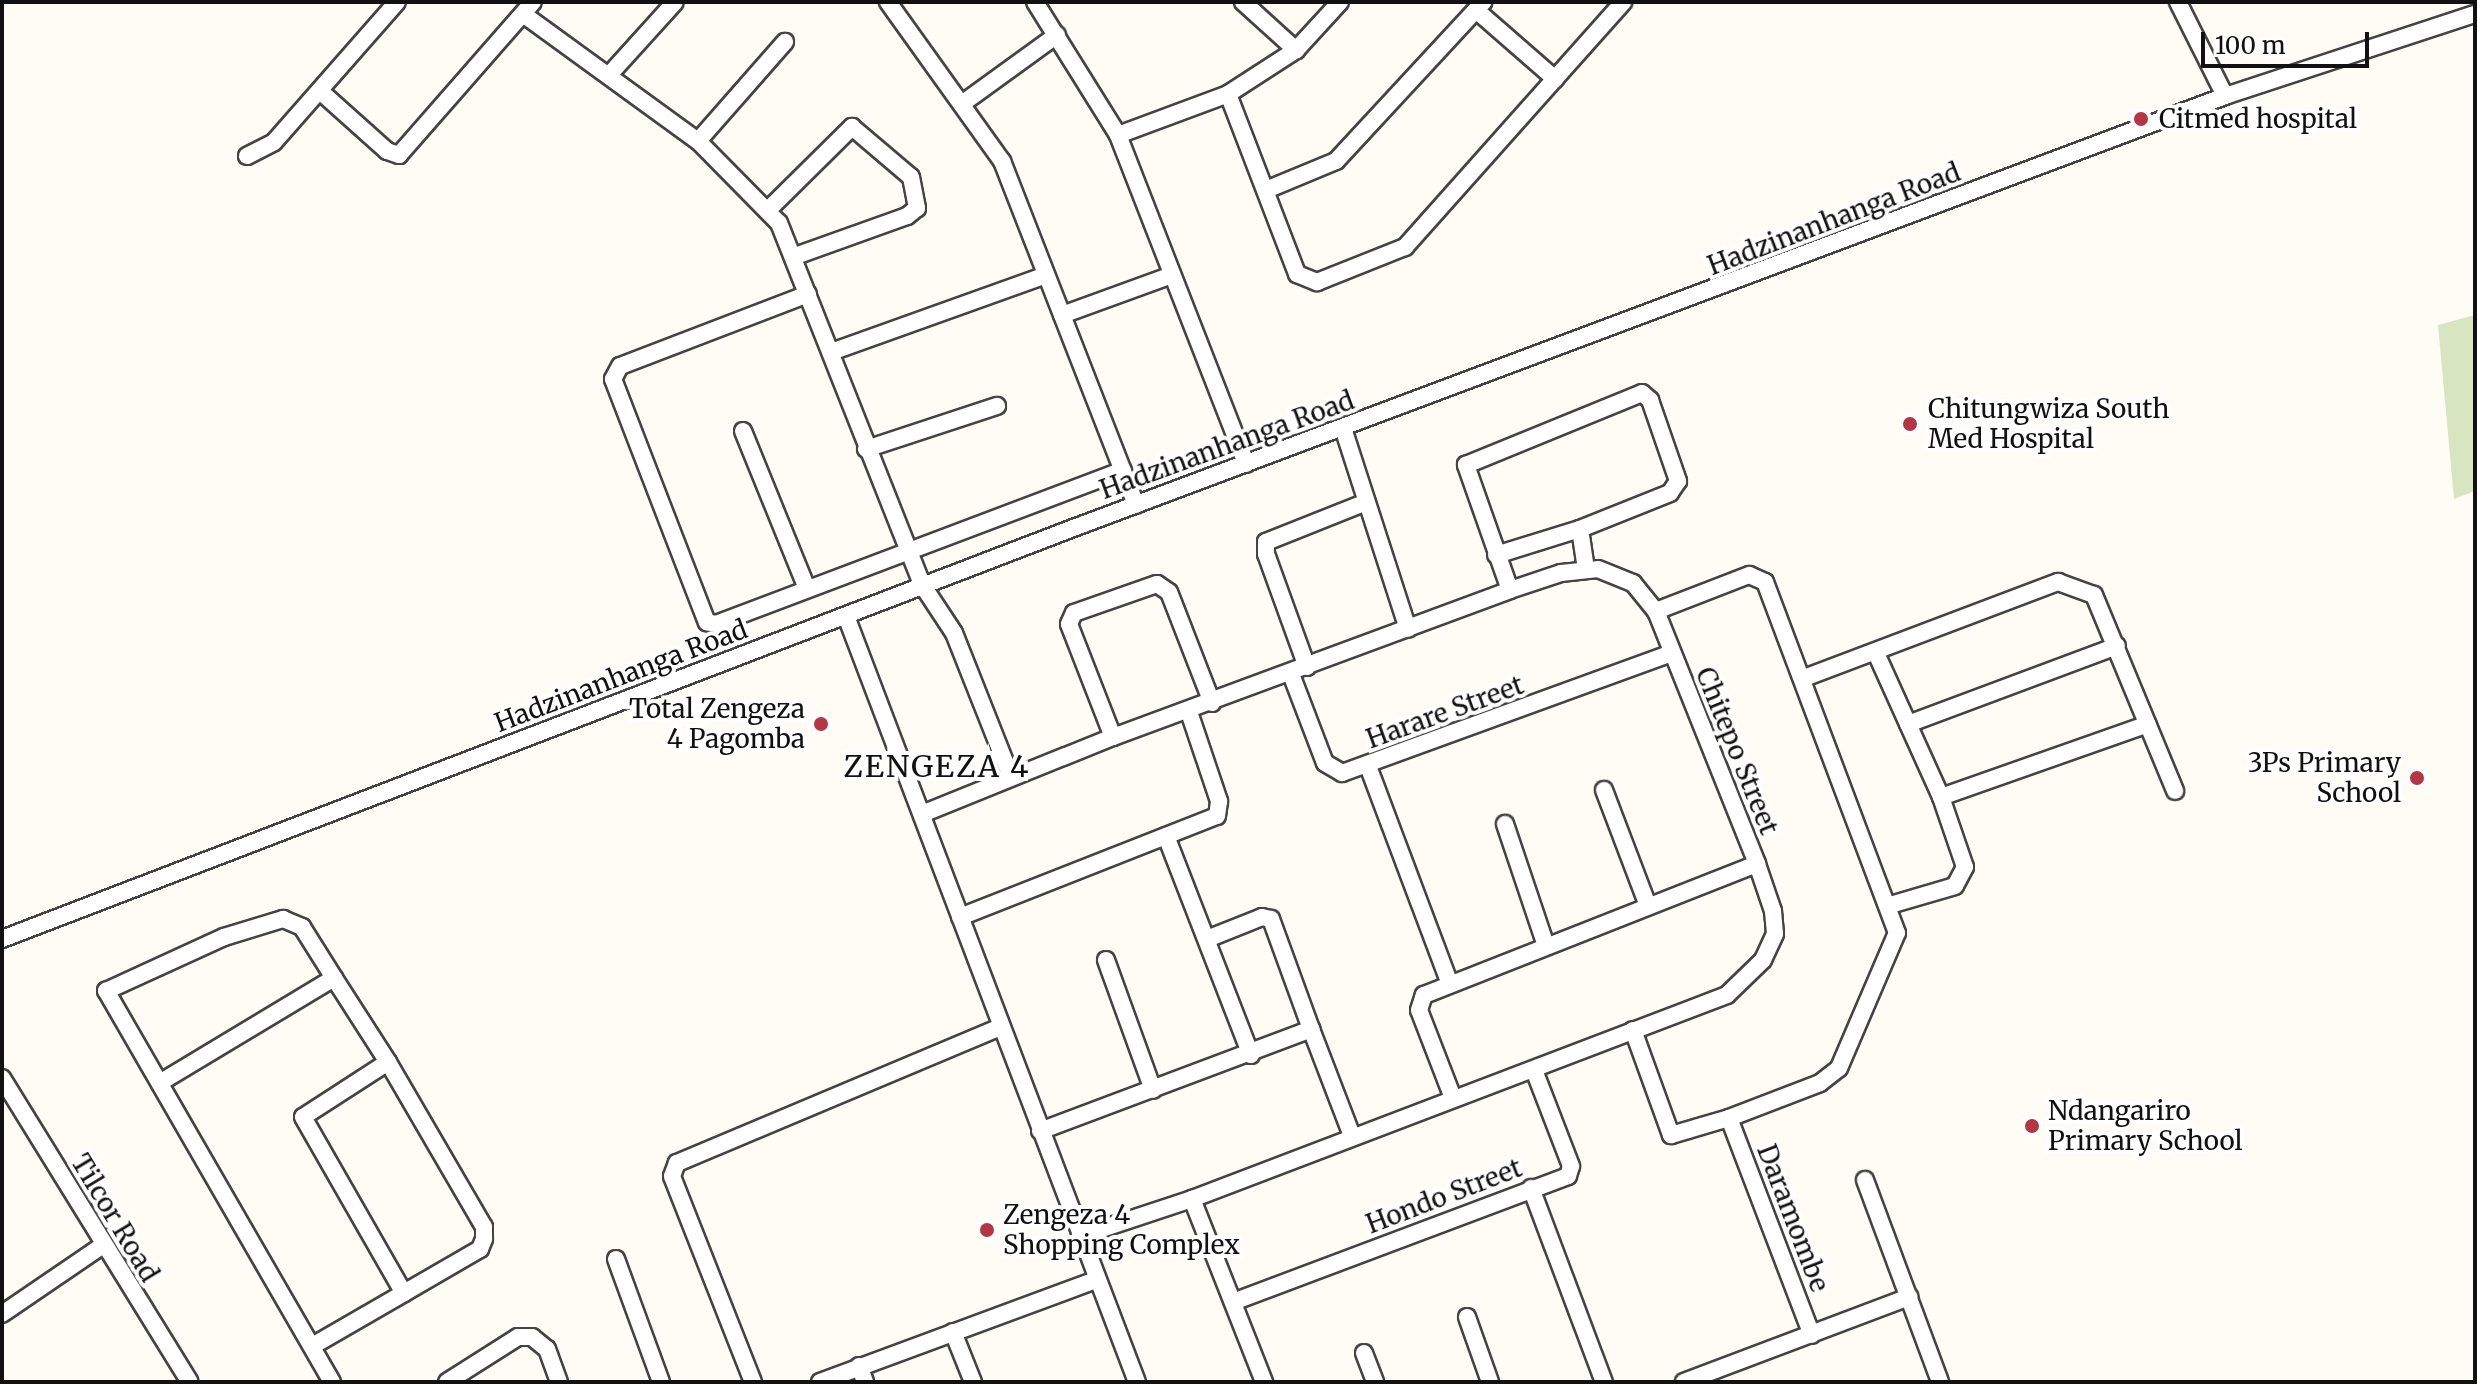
<!DOCTYPE html>
<style>
body{margin:0}
#map{position:relative;width:2477px;height:1384px;overflow:hidden;background:#fefcf5;font-family:Merriweather,serif}
div>[style]{position:absolute}
.green>*{inset:0;background:#d7e6c1}
.roads{filter:drop-shadow(2px 0 #444) drop-shadow(-2px 0 #444) drop-shadow(0 2px #444) drop-shadow(0 -2px #444)}
.minor>*{height:16px;margin:-8px;padding:0 8px;transform-origin:8px;border-radius:8px;background:#fff}
.dots>*{width:22px;height:22px;translate:-50% -50%;box-sizing:border-box;border:4px solid #fff;border-radius:50%}
span{translate:-50% -50%;white-space:nowrap;text-align:center;line-height:1.15;-webkit-text-stroke:8px #fff;paint-order:stroke}
.poi-label{font-size:26px;color:#111}
.left{translate:0 -50%;text-align:left}
.right{translate:-100% -50%;text-align:right}
.street-label{font-size:26px;color:#111}
.quarter-label{font-size:30px;color:#111;letter-spacing:2px}
.frame{position:absolute;inset:0;border:4px solid #111;pointer-events:none}
.scale{position:absolute;left:2201px;top:32px;width:168px;height:36px;box-sizing:border-box;border:4px solid #111;border-top:0;padding-left:10px;font-size:24px;line-height:28px;white-space:nowrap;color:#111;-webkit-text-stroke:6px #fff;paint-order:stroke}
</style>
<div id="map">
<div class="green">
<i style="clip-path:polygon(2475px 315px,2475px 491px,2454px 499px,2438px 325px)"></i>
</div>
<div class="roads">
<div class="minor">
<i style="left:888px;top:2px;width:196px;rotate:54.4deg"></i>
<i style="left:1002px;top:161px;width:369px;rotate:68.7deg"></i>
<i style="left:1035px;top:2px;width:157px;rotate:58deg"></i>
<i style="left:1118px;top:135px;width:353px;rotate:68.7deg"></i>
<i style="left:1243px;top:2px;width:72px;rotate:42.2deg"></i>
<i style="left:2178px;top:2px;width:105px;rotate:63.4deg"></i>
<i style="left:1476px;top:10px;width:105px;rotate:41.1deg"></i>
<i style="left:523px;top:14px;width:216px;rotate:36deg"></i>
<i style="left:698px;top:141px;width:115px;rotate:45.4deg"></i>
<i style="left:779px;top:223px;width:391px;rotate:68.4deg"></i>
<i style="left:923px;top:586px;width:56px;rotate:56.6deg"></i>
<i style="left:954px;top:633px;width:155px;rotate:68.4deg"></i>
<i style="left:609px;top:75px;width:98px;rotate:-47.9deg"></i>
<i style="left:320px;top:91px;width:90px;rotate:41.8deg"></i>
<i style="left:387px;top:151px;width:13px;rotate:18deg"></i>
<i style="left:399px;top:155px;width:203px;rotate:-48.8deg"></i>
<i style="left:1228px;top:94px;width:193px;rotate:69deg"></i>
<i style="left:1297px;top:274px;width:22px;rotate:22deg"></i>
<i style="left:1317px;top:282px;width:95px;rotate:-21.7deg"></i>
<i style="left:1405px;top:247px;width:328px;rotate:-48.3deg"></i>
<i style="left:963px;top:103px;width:116px;rotate:-35.9deg"></i>
<i style="left:1118px;top:135px;width:117px;rotate:-20.4deg"></i>
<i style="left:1228px;top:94px;width:81px;rotate:-32.9deg"></i>
<i style="left:1296px;top:50px;width:65px;rotate:-47.5deg"></i>
<i style="left:698px;top:141px;width:132px;rotate:-48.7deg"></i>
<i style="left:247px;top:156px;width:30px;rotate:-27deg"></i>
<i style="left:274px;top:142px;width:186px;rotate:-48.7deg"></i>
<i style="left:1266px;top:190px;width:76px;rotate:-22.5deg"></i>
<i style="left:1336px;top:161px;width:217px;rotate:-47.2deg"></i>
<i style="left:769px;top:209px;width:117px;rotate:-44.7deg"></i>
<i style="left:852px;top:127px;width:77px;rotate:40.3deg"></i>
<i style="left:911px;top:177px;width:32px;rotate:79deg"></i>
<i style="left:917px;top:208px;width:13px;rotate:141deg"></i>
<i style="left:907px;top:216px;width:119px;rotate:160.3deg"></i>
<i style="left:808px;top:294px;width:201px;rotate:159deg"></i>
<i style="left:620px;top:366px;width:15px;rotate:118deg"></i>
<i style="left:613px;top:379px;width:261px;rotate:68.9deg"></i>
<i style="left:707px;top:622px;width:9px;rotate:13deg"></i>
<i style="left:716px;top:624px;width:435px;rotate:-20.7deg"></i>
<i style="left:1062px;top:315px;width:117px;rotate:-20deg"></i>
<i style="left:831px;top:352px;width:228px;rotate:-19.7deg"></i>
<i style="left:1343px;top:428px;width:211px;rotate:72.1deg"></i>
<i style="left:743px;top:431px;width:170px;rotate:67.9deg"></i>
<i style="left:866px;top:449px;width:138px;rotate:-18.2deg"></i>
<i style="left:1496px;top:555px;width:88px;rotate:-17.2deg"></i>
<i style="left:1510px;top:590px;width:133px;rotate:-109.4deg"></i>
<i style="left:1466px;top:465px;width:190px;rotate:-22.2deg"></i>
<i style="left:1642px;top:393px;width:11px;rotate:41deg"></i>
<i style="left:1650px;top:400px;width:86px;rotate:70.9deg"></i>
<i style="left:1678px;top:481px;width:14px;rotate:124deg"></i>
<i style="left:1670px;top:493px;width:97px;rotate:158.2deg"></i>
<i style="left:1580px;top:529px;width:40px;rotate:81.5deg"></i>
<i style="left:846px;top:616px;width:819px;rotate:69.2deg"></i>
<i style="left:1876px;top:653px;width:158px;rotate:65.7deg"></i>
<i style="left:1941px;top:797px;width:74px;rotate:71.1deg"></i>
<i style="left:1965px;top:867px;width:21px;rotate:118deg"></i>
<i style="left:1955px;top:886px;width:68px;rotate:163.7deg"></i>
<i style="left:1307px;top:667px;width:120px;rotate:-109.9deg"></i>
<i style="left:1266px;top:554px;width:12px;rotate:-90deg"></i>
<i style="left:1266px;top:542px;width:105px;rotate:-21.7deg"></i>
<i style="left:1291px;top:674px;width:95px;rotate:69.1deg"></i>
<i style="left:1325px;top:763px;width:20px;rotate:30deg"></i>
<i style="left:1342px;top:773px;width:351px;rotate:-20deg"></i>
<i style="left:1804px;top:678px;width:272px;rotate:-20.7deg"></i>
<i style="left:2058px;top:582px;width:38px;rotate:20deg"></i>
<i style="left:2094px;top:595px;width:212px;rotate:67.5deg"></i>
<i style="left:1908px;top:724px;width:223px;rotate:-20.5deg"></i>
<i style="left:1113px;top:737px;width:121px;rotate:-111.3deg"></i>
<i style="left:1069px;top:624px;width:12px;rotate:-66deg"></i>
<i style="left:1074px;top:613px;width:88px;rotate:-19.3deg"></i>
<i style="left:1157px;top:584px;width:14px;rotate:34deg"></i>
<i style="left:1169px;top:592px;width:119px;rotate:68.8deg"></i>
<i style="left:1368px;top:766px;width:231px;rotate:69.4deg"></i>
<i style="left:1604px;top:790px;width:124px;rotate:69.2deg"></i>
<i style="left:1941px;top:797px;width:219px;rotate:-19.4deg"></i>
<i style="left:922px;top:814px;width:206px;rotate:-22deg"></i>
<i style="left:1113px;top:737px;width:423px;rotate:-20.3deg"></i>
<i style="left:1510px;top:590px;width:54px;rotate:-18.4deg"></i>
<i style="left:1561px;top:573px;width:37px;rotate:-6deg"></i>
<i style="left:1598px;top:569px;width:38px;rotate:22deg"></i>
<i style="left:1633px;top:583px;width:36px;rotate:51deg"></i>
<i style="left:1656px;top:611px;width:272px;rotate:68.2deg"></i>
<i style="left:1757px;top:864px;width:50px;rotate:71.2deg"></i>
<i style="left:1773px;top:911px;width:23px;rotate:85deg"></i>
<i style="left:1775px;top:934px;width:29px;rotate:115deg"></i>
<i style="left:1763px;top:960px;width:50px;rotate:135.8deg"></i>
<i style="left:1727px;top:995px;width:573px;rotate:159.13deg"></i>
<i style="left:1192px;top:1199px;width:118px;rotate:161.7deg"></i>
<i style="left:1505px;top:824px;width:129px;rotate:71.4deg"></i>
<i style="left:1166px;top:836px;width:235px;rotate:68.8deg"></i>
<i style="left:960px;top:917px;width:276px;rotate:-21.5deg"></i>
<i style="left:1217px;top:816px;width:15px;rotate:-82deg"></i>
<i style="left:1219px;top:801px;width:94px;rotate:-108.6deg"></i>
<i style="left:2px;top:939px;width:1150px;rotate:-20.99deg"></i>
<i style="left:1076px;top:527px;width:1227px;rotate:-20.56deg"></i>
<i style="left:2225px;top:96px;width:263px;rotate:-18.2deg"></i>
<i style="left:1207px;top:939px;width:59px;rotate:-21.8deg"></i>
<i style="left:1262px;top:917px;width:9px;rotate:13deg"></i>
<i style="left:1271px;top:919px;width:117px;rotate:70deg"></i>
<i style="left:1106px;top:960px;width:138px;rotate:70.1deg"></i>
<i style="left:1633px;top:1030px;width:112px;rotate:70.1deg"></i>
<i style="left:1671px;top:1135px;width:60px;rotate:-16.3deg"></i>
<i style="left:1729px;top:1118px;width:97px;rotate:-21deg"></i>
<i style="left:1820px;top:1083px;width:24px;rotate:-38deg"></i>
<i style="left:1839px;top:1068px;width:147px;rotate:-66.8deg"></i>
<i style="left:1897px;top:933px;width:375px;rotate:-110.6deg"></i>
<i style="left:1765px;top:582px;width:17px;rotate:-156deg"></i>
<i style="left:1749px;top:575px;width:100px;rotate:158.8deg"></i>
<i style="left:2px;top:1078px;width:357px;rotate:58.3deg"></i>
<i style="left:161px;top:1082px;width:202px;rotate:-31deg"></i>
<i style="left:334px;top:978px;width:100px;rotate:57.3deg"></i>
<i style="left:1453px;top:1098px;width:94px;rotate:-111.1deg"></i>
<i style="left:1419px;top:1010px;width:16px;rotate:-72deg"></i>
<i style="left:1424px;top:995px;width:358px;rotate:-21.5deg"></i>
<i style="left:1729px;top:1118px;width:232px;rotate:69.1deg"></i>
<i style="left:1040px;top:1131px;width:290px;rotate:-20.6deg"></i>
<i style="left:1311px;top:1029px;width:115px;rotate:69deg"></i>
<i style="left:1865px;top:1180px;width:215px;rotate:69.6deg"></i>
<i style="left:1531px;top:1188px;width:207px;rotate:69.4deg"></i>
<i style="left:1192px;top:1199px;width:197px;rotate:68.5deg"></i>
<i style="left:616px;top:1259px;width:131px;rotate:69.9deg"></i>
<i style="left:1233px;top:1302px;width:358px;rotate:-20.6deg"></i>
<i style="left:1568px;top:1176px;width:10px;rotate:-73deg"></i>
<i style="left:1571px;top:1166px;width:103px;rotate:-111.1deg"></i>
<i style="left:2px;top:1314px;width:122px;rotate:-34.3deg"></i>
<i style="left:1467px;top:1317px;width:69px;rotate:70.5deg"></i>
<i style="left:953px;top:1332px;width:54px;rotate:68.2deg"></i>
<i style="left:314px;top:1345px;width:104px;rotate:-30deg"></i>
<i style="left:404px;top:1293px;width:88px;rotate:-30.1deg"></i>
<i style="left:480px;top:1249px;width:11px;rotate:-68deg"></i>
<i style="left:484px;top:1239px;width:12px;rotate:-90deg"></i>
<i style="left:484px;top:1227px;width:191px;rotate:-120.2deg"></i>
<i style="left:388px;top:1062px;width:101px;rotate:147.1deg"></i>
<i style="left:303px;top:1117px;width:203px;rotate:60.2deg"></i>
<i style="left:1364px;top:1353px;width:31px;rotate:69deg"></i>
<i style="left:859px;top:1366px;width:17px;rotate:69deg"></i>
<i style="left:332px;top:1382px;width:452px;rotate:-120deg"></i>
<i style="left:106px;top:991px;width:130px;rotate:-24.6deg"></i>
<i style="left:224px;top:937px;width:62px;rotate:-17deg"></i>
<i style="left:283px;top:919px;width:21px;rotate:23deg"></i>
<i style="left:302px;top:927px;width:60px;rotate:57.9deg"></i>
<i style="left:447px;top:1382px;width:84px;rotate:-32.4deg"></i>
<i style="left:518px;top:1337px;width:14px"></i>
<i style="left:532px;top:1337px;width:19px;rotate:39deg"></i>
<i style="left:547px;top:1349px;width:35px;rotate:70deg"></i>
<i style="left:753px;top:1382px;width:221px;rotate:-111.5deg"></i>
<i style="left:672px;top:1176px;width:14px;rotate:-69deg"></i>
<i style="left:677px;top:1163px;width:351px;rotate:-22.8deg"></i>
<i style="left:820px;top:1382px;width:294px;rotate:-20.3deg"></i>
<i style="left:1684px;top:1382px;width:241px;rotate:-20.7deg"></i>
</div>
</div>
<div class="dots">
<i style="left:2141px;top:119px;background:#b43543"></i>
<i style="left:1910px;top:424px;background:#b43543"></i>
<i style="left:821px;top:724px;background:#b43543"></i>
<i style="left:2417px;top:778px;background:#b43543"></i>
<i style="left:2032px;top:1126px;background:#b43543"></i>
<i style="left:987px;top:1230px;background:#b43543"></i>
</div>
<div class="poi-label">
<span class="left" style="left:2159px;top:119px">Citmed hospital</span>
<span class="left" style="left:1928px;top:424px">Chitungwiza South<br>Med Hospital</span>
<span class="right" style="left:805px;top:724px">Total Zengeza<br>4 Pagomba</span>
<span class="right" style="left:2401px;top:778px">3Ps Primary<br>School</span>
<span class="left" style="left:2048px;top:1126px">Ndangariro<br>Primary School</span>
<span class="left" style="left:1003px;top:1230px">Zengeza 4<br>Shopping Complex</span>
</div>
<div class="street-label">
<span style="left:1834px;top:219px;rotate:-21deg">Hadzinanhanga Road</span>
<span style="left:1227px;top:445px;rotate:-20deg">Hadzinanhanga Road</span>
<span style="left:621px;top:676px;rotate:-21deg">Hadzinanhanga Road</span>
<span style="left:1445px;top:712px;rotate:-20deg">Harare Street</span>
<span style="left:1737px;top:751px;rotate:68deg">Chitepo Street</span>
<span style="left:1444px;top:1196px;rotate:-21deg">Hondo Street</span>
<span style="left:115px;top:1218px;rotate:59deg">Tilcor Road</span>
<span style="left:1793px;top:1218px;rotate:69deg">Daramombe</span>
</div>
<div class="quarter-label">
<span style="left:937px;top:766px">ZENGEZA 4</span>
</div>
<div class="frame"></div>
<div class="scale">100 m</div>
</div>
